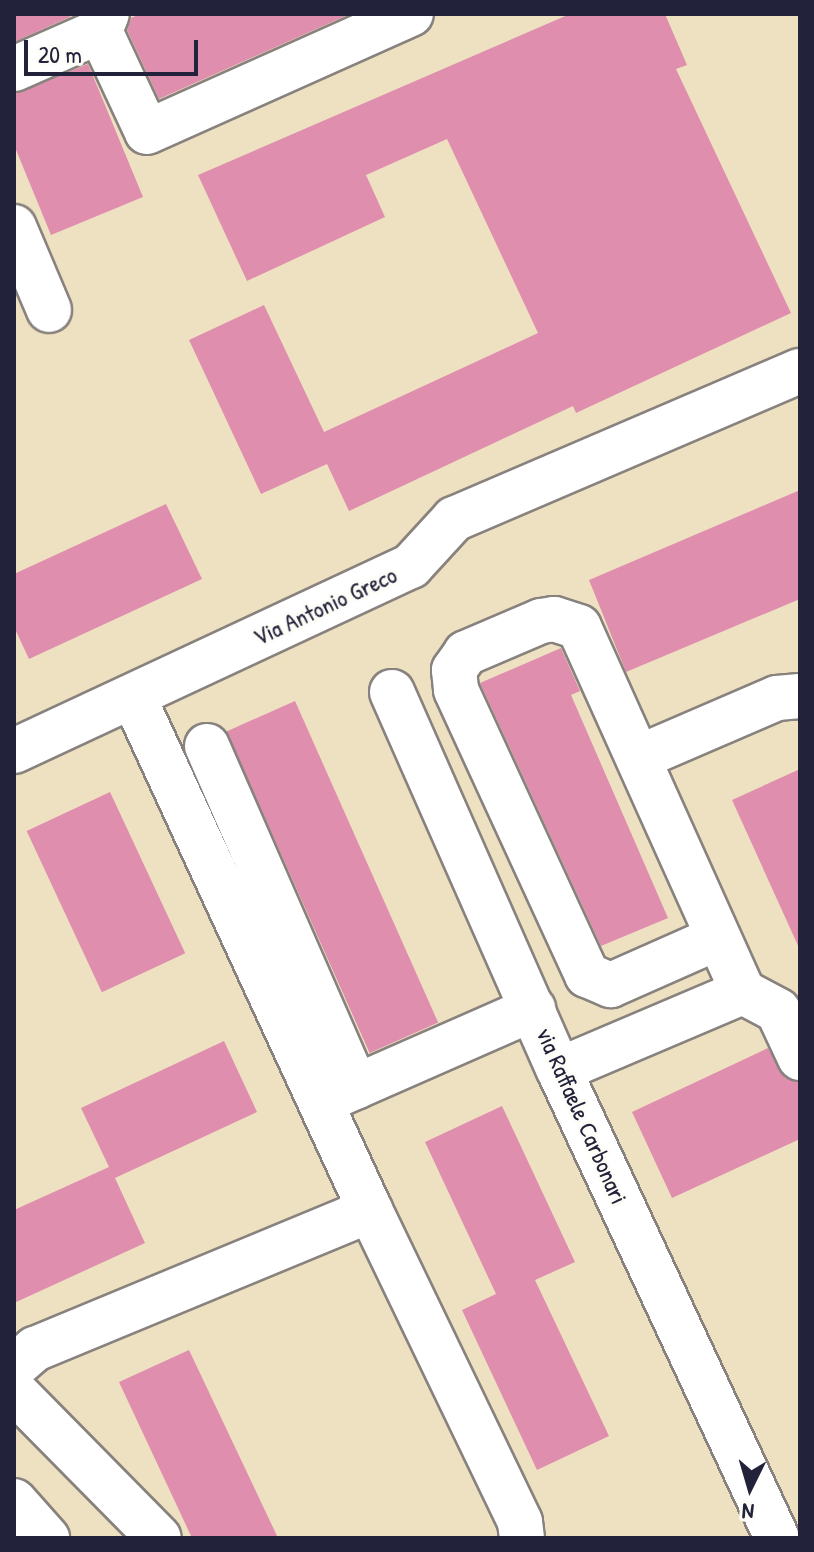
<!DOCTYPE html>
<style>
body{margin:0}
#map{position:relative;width:814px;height:1552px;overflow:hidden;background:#eee1c1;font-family:"Patrick Hand",sans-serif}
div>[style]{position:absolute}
.building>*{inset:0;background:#e08eae;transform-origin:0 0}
.roads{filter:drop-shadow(2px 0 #88827e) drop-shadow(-2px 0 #88827e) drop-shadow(0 2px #88827e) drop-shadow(0 -2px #88827e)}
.minor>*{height:44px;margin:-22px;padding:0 22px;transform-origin:22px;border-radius:22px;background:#fff}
span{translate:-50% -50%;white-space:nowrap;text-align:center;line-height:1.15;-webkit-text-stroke:6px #fdfcf7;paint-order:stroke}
.street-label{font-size:24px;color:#22223b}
.frame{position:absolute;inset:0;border:16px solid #22223b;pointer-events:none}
.north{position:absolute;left:710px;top:1448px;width:80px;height:80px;-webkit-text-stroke:6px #fdfcf7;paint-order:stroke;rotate:185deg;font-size:22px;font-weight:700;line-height:32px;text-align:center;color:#22223b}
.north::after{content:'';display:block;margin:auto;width:28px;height:36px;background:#22223b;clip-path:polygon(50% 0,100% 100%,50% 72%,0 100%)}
.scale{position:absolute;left:24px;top:40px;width:174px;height:36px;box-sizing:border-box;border:4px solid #22223b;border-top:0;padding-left:10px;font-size:24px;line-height:28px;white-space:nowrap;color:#22223b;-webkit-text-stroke:6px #fdfcf7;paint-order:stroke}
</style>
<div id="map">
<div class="building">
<i style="clip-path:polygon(14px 14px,68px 14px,70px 17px,14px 42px)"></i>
<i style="clip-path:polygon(140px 14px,350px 14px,159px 99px,127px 30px,131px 18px)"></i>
<i style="clip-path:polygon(570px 14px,665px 14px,687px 65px,676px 69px,791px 313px,576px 413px,573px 406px,349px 511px,327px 464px,261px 494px,189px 340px,264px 305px,324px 432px,538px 333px,447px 139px,366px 175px,385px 217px,247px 281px,198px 175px)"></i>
<i style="clip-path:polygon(88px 64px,143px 197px,51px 235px,14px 145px,14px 94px)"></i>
<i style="clip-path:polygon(800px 490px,800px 599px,626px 672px,589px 580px)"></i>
<i style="clip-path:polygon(166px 504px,202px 579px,29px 659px,14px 627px,14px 574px)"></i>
<i style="clip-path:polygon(561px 648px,580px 691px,571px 695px,668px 918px,601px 946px,480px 683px)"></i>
<i style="left:295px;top:701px;width:352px;height:75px;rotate:66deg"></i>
<i style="clip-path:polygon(800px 769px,800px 950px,732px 800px)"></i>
<i style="left:110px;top:792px;width:178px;height:92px;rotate:65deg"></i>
<i style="clip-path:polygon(224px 1041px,257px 1112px,115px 1178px,145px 1243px,14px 1303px,14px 1210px,109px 1167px,81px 1108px)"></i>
<i style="clip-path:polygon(768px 1048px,785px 1078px,800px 1083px,800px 1139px,672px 1198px,632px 1112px)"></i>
<i style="clip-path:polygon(502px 1106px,575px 1262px,535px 1280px,609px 1436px,537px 1470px,462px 1310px,496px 1294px,425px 1142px)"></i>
<i style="clip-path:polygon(189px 1350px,278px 1538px,192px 1538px,119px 1382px)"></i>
</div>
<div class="roads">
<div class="minor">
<i style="left:100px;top:31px;width:111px;rotate:65deg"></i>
<i style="left:147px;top:132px;width:289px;rotate:-24.1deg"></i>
<i style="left:14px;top:69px;width:94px;rotate:-23.8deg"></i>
<i style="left:100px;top:31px;width:18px;rotate:-68deg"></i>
<i style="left:14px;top:227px;width:90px;rotate:67.1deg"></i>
<i style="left:392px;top:692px;width:413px;rotate:66.2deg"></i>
<i style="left:559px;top:1070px;width:516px;rotate:65.02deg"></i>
<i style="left:207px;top:746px;width:372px;rotate:66.4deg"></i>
<i style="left:14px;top:751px;width:438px;rotate:-25deg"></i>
<i style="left:411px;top:566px;width:64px;rotate:-47.5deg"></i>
<i style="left:454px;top:519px;width:376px;rotate:-23.2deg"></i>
<i style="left:640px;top:757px;width:149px;rotate:-23.3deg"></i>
<i style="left:777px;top:698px;width:23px;rotate:-5deg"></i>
<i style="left:743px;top:992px;width:40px;rotate:28deg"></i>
<i style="left:778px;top:1011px;width:52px;rotate:64.9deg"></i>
<i style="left:559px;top:1070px;width:200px;rotate:-23deg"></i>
<i style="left:743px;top:992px;width:400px;rotate:-114.2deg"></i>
<i style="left:579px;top:627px;width:26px;rotate:-162deg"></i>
<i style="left:554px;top:619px;width:13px;rotate:171deg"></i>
<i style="left:541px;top:621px;width:82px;rotate:156.9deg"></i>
<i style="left:466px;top:653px;width:21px;rotate:125deg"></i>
<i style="left:454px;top:670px;width:20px;rotate:84deg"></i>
<i style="left:456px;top:690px;width:314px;rotate:65.3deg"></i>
<i style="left:587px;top:975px;width:26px;rotate:23deg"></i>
<i style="left:611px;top:985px;width:116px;rotate:-23.9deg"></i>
<i style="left:330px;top:1098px;width:222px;rotate:-23.7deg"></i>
<i style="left:370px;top:1210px;width:346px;rotate:64.3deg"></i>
<i style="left:520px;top:1522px;width:16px;rotate:83deg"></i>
<i style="left:14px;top:1367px;width:28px;rotate:-41deg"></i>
<i style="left:35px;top:1349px;width:363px;rotate:-22.5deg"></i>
<i style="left:370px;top:1210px;width:564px;rotate:-114.75deg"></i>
<i style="left:14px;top:1391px;width:206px;rotate:45.4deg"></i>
<i style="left:14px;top:1501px;width:50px;rotate:48.3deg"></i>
</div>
</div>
<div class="street-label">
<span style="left:325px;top:606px;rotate:-25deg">Via Antonio Greco</span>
<span style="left:582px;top:1116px;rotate:66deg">via Raffaele Carbonari</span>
</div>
<div class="frame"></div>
<div class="north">N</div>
<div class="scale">20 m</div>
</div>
